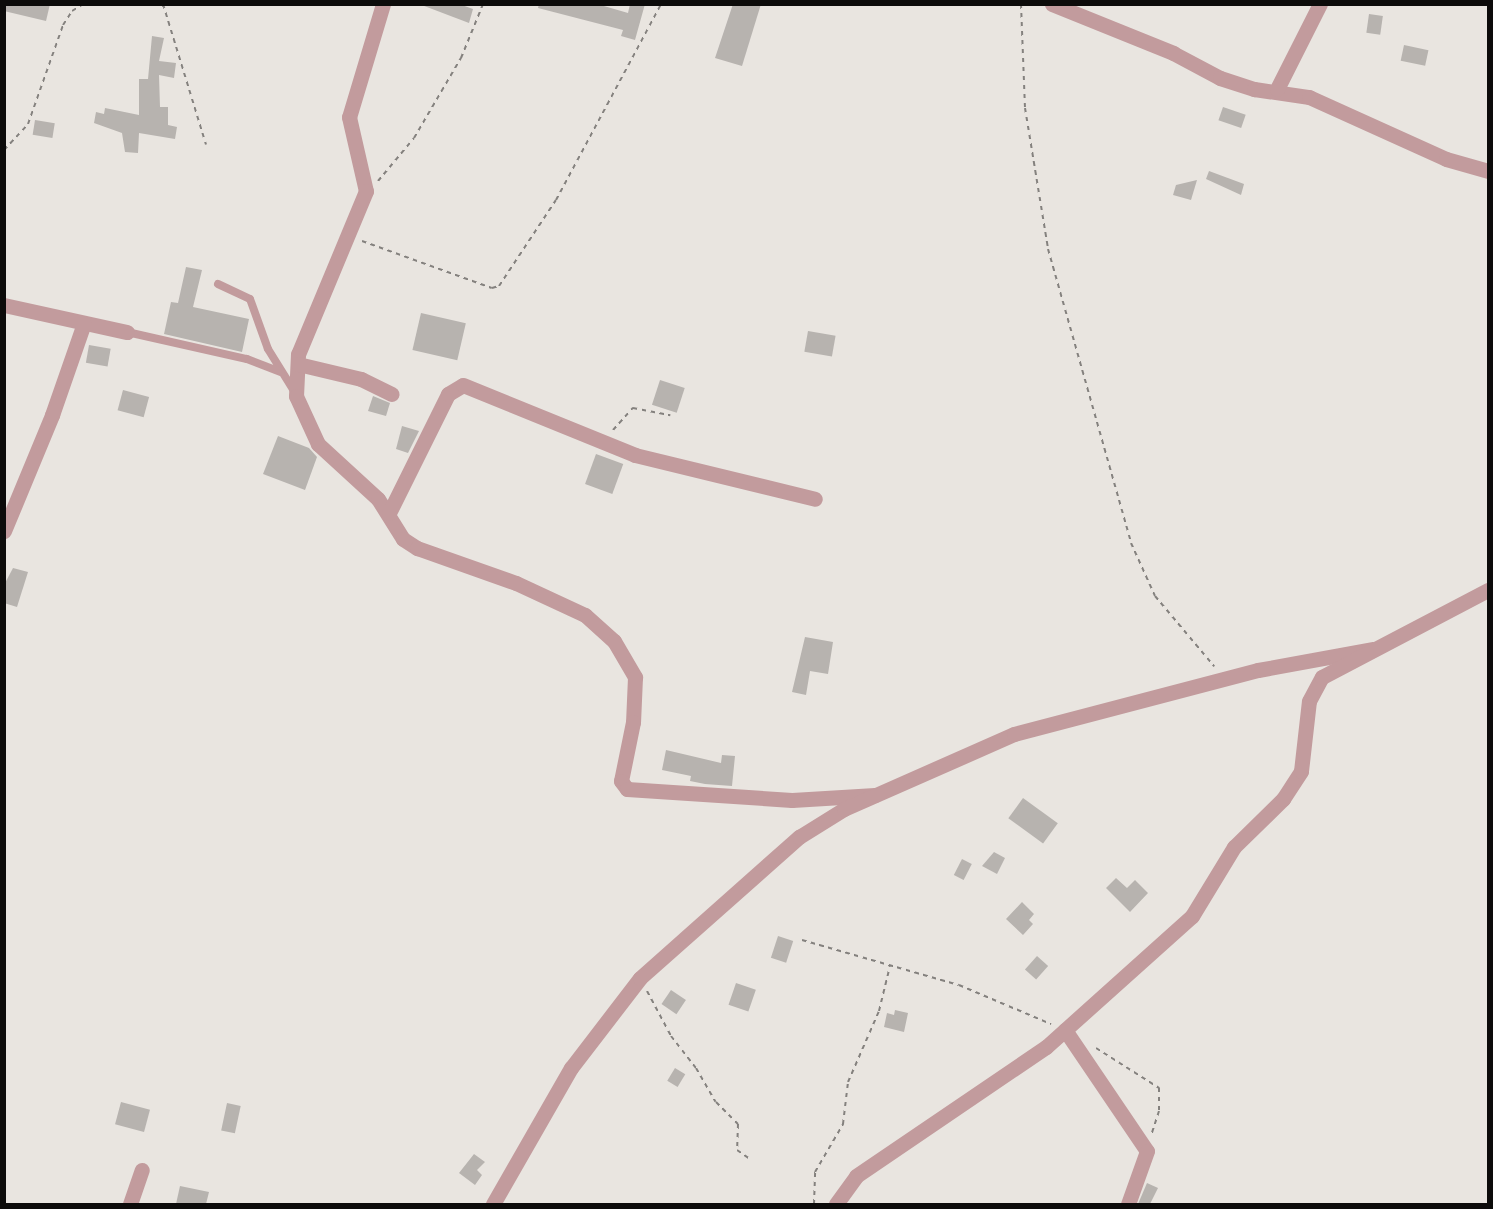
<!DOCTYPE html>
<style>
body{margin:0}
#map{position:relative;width:1493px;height:1209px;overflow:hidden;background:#e9e5e0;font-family:"IBM Plex Sans",sans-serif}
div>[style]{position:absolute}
.building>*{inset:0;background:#b7b3af;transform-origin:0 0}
.path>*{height:2px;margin-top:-1px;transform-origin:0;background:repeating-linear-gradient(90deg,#84817e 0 4.5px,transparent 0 9px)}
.lane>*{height:8px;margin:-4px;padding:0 4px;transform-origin:4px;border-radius:4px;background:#c29b9d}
.street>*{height:15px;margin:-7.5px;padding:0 7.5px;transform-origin:7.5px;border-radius:7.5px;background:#c29b9d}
span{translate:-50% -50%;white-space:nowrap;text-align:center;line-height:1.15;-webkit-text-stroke:4.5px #f6f2ee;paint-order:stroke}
.frame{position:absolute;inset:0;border:6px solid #0c0b0a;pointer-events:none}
</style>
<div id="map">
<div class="building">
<i style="clip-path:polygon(4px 4px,50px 4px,46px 21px,4px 11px)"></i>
<i style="clip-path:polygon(419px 4px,459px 4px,473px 9px,469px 23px)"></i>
<i style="clip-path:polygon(539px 4px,597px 4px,628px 13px,630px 4px,645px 4px,635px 40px,621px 36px,623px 30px,538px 8px)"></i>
<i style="clip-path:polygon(733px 4px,761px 4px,742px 66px,715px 58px)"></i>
<i style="left:1369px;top:14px;width:14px;height:19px;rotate:8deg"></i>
<i style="clip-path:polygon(152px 36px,164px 38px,159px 61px,176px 63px,174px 78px,159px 75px,160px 107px,168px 107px,168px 125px,177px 127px,175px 139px,139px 133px,138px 153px,125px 152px,122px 133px,94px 123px,96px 112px,104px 114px,105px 108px,139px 115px,139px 79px,148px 79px)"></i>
<i style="left:1404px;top:45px;width:25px;height:16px;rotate:12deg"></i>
<i style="left:1223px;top:107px;width:24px;height:14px;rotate:19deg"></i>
<i style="left:35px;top:120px;width:20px;height:15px;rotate:9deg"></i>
<i style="clip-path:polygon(1209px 171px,1244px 184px,1241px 195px,1206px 179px)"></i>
<i style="clip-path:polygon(1197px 180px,1191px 200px,1173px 195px,1176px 185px)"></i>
<i style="clip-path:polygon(186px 267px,202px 270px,193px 307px,249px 319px,242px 352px,164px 334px,171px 302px,178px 303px)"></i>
<i style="left:421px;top:313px;width:46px;height:38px;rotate:13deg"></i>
<i style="left:808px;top:331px;width:28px;height:21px;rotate:10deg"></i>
<i style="left:89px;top:345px;width:22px;height:18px;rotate:10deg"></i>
<i style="left:660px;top:380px;width:26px;height:26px;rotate:18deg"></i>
<i style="left:123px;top:390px;width:27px;height:21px;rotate:15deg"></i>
<i style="clip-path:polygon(373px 396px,390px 403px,386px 416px,368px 411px)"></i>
<i style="clip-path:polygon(402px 426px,419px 431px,408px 453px,396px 449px)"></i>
<i style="clip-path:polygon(278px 436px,309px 448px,317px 457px,305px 490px,263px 474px)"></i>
<i style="left:596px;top:454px;width:29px;height:32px;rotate:20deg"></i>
<i style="clip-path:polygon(13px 568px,28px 572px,17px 607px,4px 603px,4px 585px)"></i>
<i style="clip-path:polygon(805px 637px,833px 642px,828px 674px,810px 671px,806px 695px,792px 692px)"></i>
<i style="clip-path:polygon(666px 750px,721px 763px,722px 755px,735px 756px,732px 786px,705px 784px,690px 781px,691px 776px,662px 770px)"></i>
<i style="left:1023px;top:798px;width:43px;height:25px;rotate:36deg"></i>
<i style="clip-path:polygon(994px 852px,1005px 858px,997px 874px,982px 866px)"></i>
<i style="left:962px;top:859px;width:11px;height:18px;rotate:27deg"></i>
<i style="clip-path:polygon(1116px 878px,1127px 888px,1135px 880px,1148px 893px,1130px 912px,1106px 888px)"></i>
<i style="clip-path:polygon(1022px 902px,1034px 914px,1029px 920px,1033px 924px,1023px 935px,1006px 919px)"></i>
<i style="left:778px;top:936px;width:16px;height:23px;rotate:18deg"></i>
<i style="left:1037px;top:956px;width:15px;height:18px;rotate:42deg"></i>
<i style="left:736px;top:983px;width:21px;height:23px;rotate:19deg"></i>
<i style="left:671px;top:990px;width:18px;height:17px;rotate:34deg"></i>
<i style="clip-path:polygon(895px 1010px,908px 1013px,904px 1032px,884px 1027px,887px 1013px,894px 1015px)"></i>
<i style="left:675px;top:1068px;width:12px;height:15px;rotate:31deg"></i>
<i style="left:121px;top:1102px;width:30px;height:23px;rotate:15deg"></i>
<i style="left:227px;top:1103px;width:14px;height:28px;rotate:12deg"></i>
<i style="clip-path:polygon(474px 1154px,485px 1162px,477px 1170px,482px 1175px,475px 1185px,459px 1173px)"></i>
<i style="clip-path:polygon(1147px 1183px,1158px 1188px,1150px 1204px,1138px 1204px)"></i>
<i style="clip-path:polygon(180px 1186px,209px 1192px,206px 1204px,176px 1204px)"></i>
</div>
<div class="path">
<i style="left:153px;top:4px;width:11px;rotate:10deg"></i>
<i style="left:163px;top:4px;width:147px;rotate:73deg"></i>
<i style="left:1021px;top:4px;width:104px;rotate:87.8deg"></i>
<i style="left:1025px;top:108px;width:143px;rotate:80.7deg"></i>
<i style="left:1048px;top:249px;width:305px;rotate:74.2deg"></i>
<i style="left:1131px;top:543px;width:58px;rotate:65.6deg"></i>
<i style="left:1155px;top:596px;width:92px;rotate:49.9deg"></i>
<i style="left:4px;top:150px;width:35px;rotate:-47deg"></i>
<i style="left:28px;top:124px;width:105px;rotate:-70.5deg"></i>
<i style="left:63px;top:25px;width:17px;rotate:-57deg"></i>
<i style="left:72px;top:11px;width:13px;rotate:-32deg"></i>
<i style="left:378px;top:181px;width:56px;rotate:-50.1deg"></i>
<i style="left:414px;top:138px;width:93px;rotate:-59.6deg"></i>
<i style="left:461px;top:58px;width:58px;rotate:-67.8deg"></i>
<i style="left:362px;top:241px;width:138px;rotate:19.9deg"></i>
<i style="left:492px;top:288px;width:7px;rotate:-16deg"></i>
<i style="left:499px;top:286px;width:103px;rotate:-56.5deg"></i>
<i style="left:556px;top:200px;width:222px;rotate:-61.8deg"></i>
<i style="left:613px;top:430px;width:30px;rotate:-48deg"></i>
<i style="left:633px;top:408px;width:38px;rotate:11deg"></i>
<i style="left:802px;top:940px;width:163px;rotate:16deg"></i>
<i style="left:959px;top:985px;width:100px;rotate:23deg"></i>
<i style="left:647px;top:991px;width:51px;rotate:61.9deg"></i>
<i style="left:671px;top:1036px;width:41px;rotate:52deg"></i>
<i style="left:696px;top:1068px;width:39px;rotate:60deg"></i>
<i style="left:716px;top:1102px;width:31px;rotate:45deg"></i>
<i style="left:738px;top:1124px;width:26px;rotate:92deg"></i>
<i style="left:737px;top:1150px;width:16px;rotate:35deg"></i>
<i style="left:1096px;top:1048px;width:75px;rotate:32.4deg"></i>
<i style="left:1159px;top:1088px;width:23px;rotate:90deg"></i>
<i style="left:1159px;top:1111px;width:23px;rotate:108deg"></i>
<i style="left:814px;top:1204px;width:32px;rotate:-88deg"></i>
<i style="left:815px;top:1172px;width:56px;rotate:-59.7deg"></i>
<i style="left:843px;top:1124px;width:42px;rotate:-83.2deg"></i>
<i style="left:848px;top:1082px;width:77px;rotate:-66.4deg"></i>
<i style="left:879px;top:1011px;width:46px;rotate:-76.3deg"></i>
</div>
<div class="lane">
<i style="left:218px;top:284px;width:35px;rotate:25deg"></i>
<i style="left:250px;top:299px;width:53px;rotate:70.2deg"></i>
<i style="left:268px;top:349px;width:49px;rotate:58.2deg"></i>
<i style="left:127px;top:332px;width:123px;rotate:12.7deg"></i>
<i style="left:247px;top:359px;width:36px;rotate:21deg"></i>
</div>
<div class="street">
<i style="left:383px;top:4px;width:118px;rotate:106.7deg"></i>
<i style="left:349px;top:117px;width:76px;rotate:77.1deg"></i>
<i style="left:366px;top:191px;width:177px;rotate:112.6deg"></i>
<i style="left:298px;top:354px;width:42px;rotate:92.7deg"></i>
<i style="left:296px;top:396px;width:53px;rotate:65.4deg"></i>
<i style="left:318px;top:444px;width:81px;rotate:42.5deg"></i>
<i style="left:378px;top:499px;width:47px;rotate:58deg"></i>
<i style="left:403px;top:539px;width:17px;rotate:33deg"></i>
<i style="left:417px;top:548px;width:105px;rotate:19.5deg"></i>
<i style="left:516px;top:583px;width:76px;rotate:24.9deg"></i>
<i style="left:585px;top:615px;width:39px;rotate:42deg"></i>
<i style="left:614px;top:641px;width:42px;rotate:59.7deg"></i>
<i style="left:635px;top:677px;width:45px;rotate:92.5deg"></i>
<i style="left:633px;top:722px;width:60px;rotate:101.5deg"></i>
<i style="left:621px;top:781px;width:10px;rotate:53deg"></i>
<i style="left:627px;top:789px;width:165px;rotate:3.8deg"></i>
<i style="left:792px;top:800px;width:83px;rotate:-3.4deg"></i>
<i style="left:1052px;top:4px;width:131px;rotate:22deg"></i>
<i style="left:1173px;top:53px;width:53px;rotate:28deg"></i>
<i style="left:1220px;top:78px;width:36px;rotate:18deg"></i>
<i style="left:1254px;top:89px;width:56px;rotate:8.3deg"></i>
<i style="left:1309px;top:97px;width:150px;rotate:24.3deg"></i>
<i style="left:1446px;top:159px;width:44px;rotate:15.9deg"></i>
<i style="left:1277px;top:89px;width:95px;rotate:-63.2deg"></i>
<i style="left:4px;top:305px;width:126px;rotate:12.4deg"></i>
<i style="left:298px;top:364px;width:65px;rotate:13.4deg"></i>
<i style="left:361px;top:379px;width:34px;rotate:26deg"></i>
<i style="left:389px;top:513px;width:133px;rotate:-63.6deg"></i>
<i style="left:448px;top:394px;width:17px;rotate:-31deg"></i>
<i style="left:463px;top:385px;width:186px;rotate:22.1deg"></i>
<i style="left:635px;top:455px;width:185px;rotate:13.7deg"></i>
<i style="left:4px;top:531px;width:126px;rotate:-67.5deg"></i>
<i style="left:52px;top:415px;width:97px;rotate:-70.8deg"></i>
<i style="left:1065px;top:1030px;width:146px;rotate:55.9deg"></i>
<i style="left:1147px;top:1151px;width:56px;rotate:109.7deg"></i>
<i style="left:130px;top:1204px;width:36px;rotate:-71deg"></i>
<i style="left:493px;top:1204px;width:157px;rotate:-60.2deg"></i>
<i style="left:571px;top:1068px;width:113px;rotate:-52.5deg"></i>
<i style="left:640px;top:978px;width:213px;rotate:-41.6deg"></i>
<i style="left:799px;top:837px;width:53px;rotate:-31.9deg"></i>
<i style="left:844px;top:809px;width:186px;rotate:-23.8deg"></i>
<i style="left:1014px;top:734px;width:252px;rotate:-14.7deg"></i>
<i style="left:1258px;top:670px;width:116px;rotate:-10.4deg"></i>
<i style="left:836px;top:1204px;width:34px;rotate:-54deg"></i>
<i style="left:856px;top:1176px;width:230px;rotate:-34.2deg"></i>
<i style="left:1046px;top:1047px;width:196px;rotate:-41.9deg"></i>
<i style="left:1192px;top:916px;width:81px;rotate:-58.7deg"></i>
<i style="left:1234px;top:847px;width:69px;rotate:-44.4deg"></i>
<i style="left:1283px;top:799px;width:33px;rotate:-57deg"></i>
<i style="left:1301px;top:771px;width:70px;rotate:-83.5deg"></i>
<i style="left:1309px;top:701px;width:27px;rotate:-62deg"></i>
<i style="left:1322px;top:677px;width:187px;rotate:-27.7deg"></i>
</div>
<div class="frame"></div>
</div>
